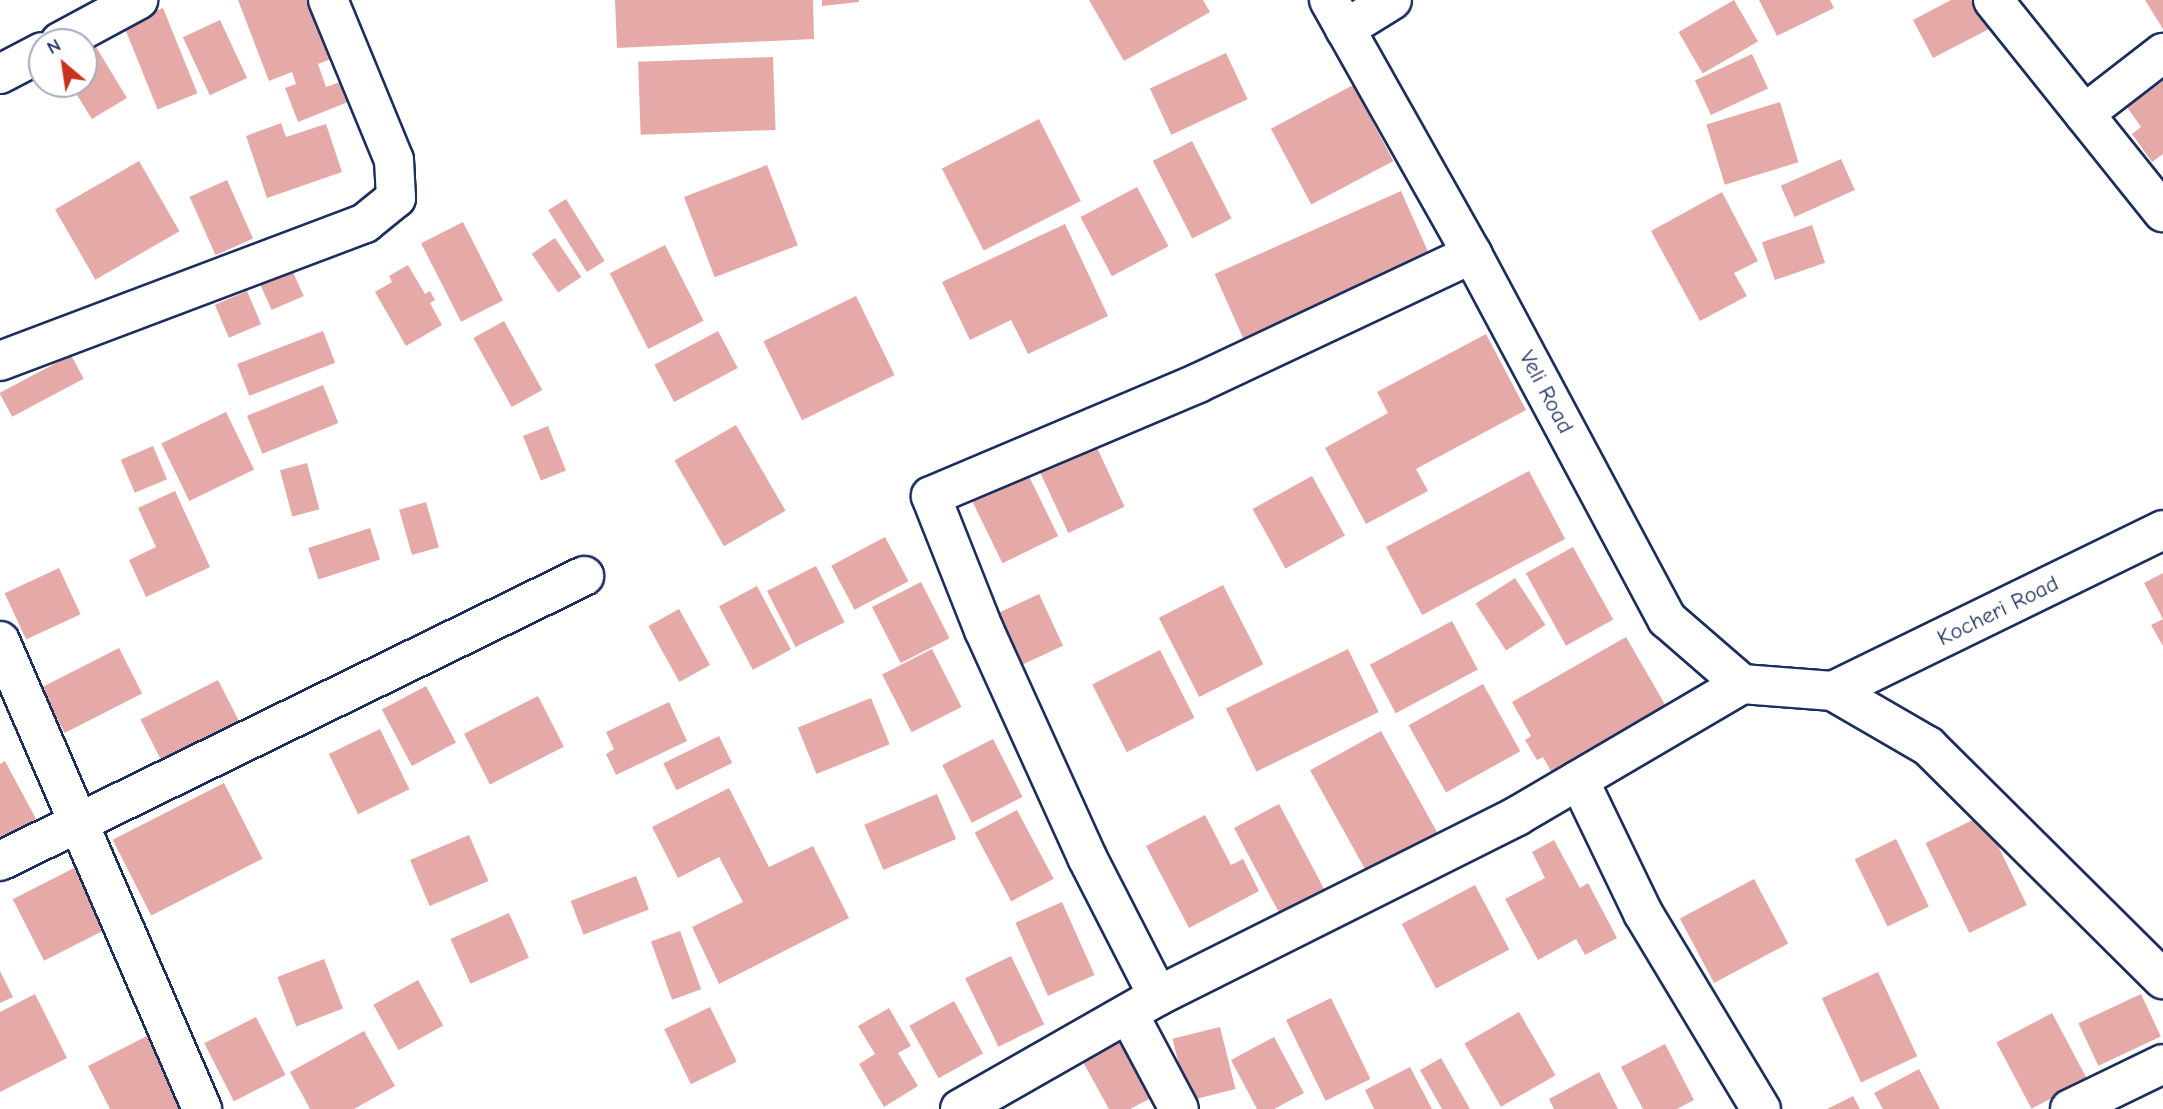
<!DOCTYPE html>
<style>
body{margin:0}
#map{position:relative;width:2163px;height:1109px;overflow:hidden;background:#fff;font-family:"Comic Neue",sans-serif}
div>[style]{position:absolute}
.building>*{inset:0;background:#e5aaa8;transform-origin:0 0}
.roads{filter:drop-shadow(2px 0 #1b2f5e) drop-shadow(-2px 0 #1b2f5e) drop-shadow(0 2px #1b2f5e) drop-shadow(0 -2px #1b2f5e)}
.minor>*{height:38px;margin:-19px;padding:0 19px;transform-origin:19px;border-radius:19px;background:#fff}
.secondary>*{height:38px;margin:-19px;padding:0 19px;transform-origin:19px;border-radius:19px;background:#fff}
span{translate:-50% -50%;white-space:nowrap;text-align:center;line-height:1.15;-webkit-text-stroke:5px #fff;paint-order:stroke}
.street-label{font-size:23px;color:#1b2f5e}
.north{position:absolute;left:28px;top:28px;width:70px;height:70px;box-sizing:border-box;background:#fff;border:2px solid #a4acbf;border-radius:50%;rotate:331deg;font-size:19px;font-weight:700;line-height:28px;text-align:center;color:#1b2f5e}
.north::after{content:'';display:block;margin:auto;width:24px;height:32px;background:#c8321e;clip-path:polygon(50% 0,100% 100%,50% 72%,0 100%)}
</style>
<div id="map">
<div class="building">
<i style="clip-path:polygon(238px 0,320px 0,342px 55px,318px 64px,326px 87px,340px 82px,348px 102px,298px 122px,285px 88px,296px 84px,292px 72px,269px 81px)"></i>
<i style="clip-path:polygon(615px 0,813px 0,814px 39px,617px 48px)"></i>
<i style="clip-path:polygon(822px 0,859px 0,859px 2px,822px 6px)"></i>
<i style="clip-path:polygon(1089px 0,1203px 0,1210px 12px,1124px 61px)"></i>
<i style="left:1734px;top:0;width:48px;height:64px;rotate:60deg"></i>
<i style="clip-path:polygon(1759px 0,1830px 0,1834px 8px,1777px 36px)"></i>
<i style="clip-path:polygon(1951px 0,1976px 0,1991px 28px,1933px 58px,1913px 20px)"></i>
<i style="clip-path:polygon(2145px 0,2163px 0,2163px 29px)"></i>
<i style="left:163px;top:8px;width:92px;height:43px;rotate:68deg"></i>
<i style="left:220px;top:20px;width:64px;height:41px;rotate:65deg"></i>
<i style="clip-path:polygon(93px 42px,127px 98px,92px 119px,70px 84px,84px 84px,84px 48px)"></i>
<i style="left:1226px;top:53px;width:51px;height:84px;rotate:65deg"></i>
<i style="left:1752px;top:54px;width:38px;height:63px;rotate:65deg"></i>
<i style="left:773px;top:57px;width:73px;height:135px;rotate:88deg"></i>
<i style="clip-path:polygon(2163px 81px,2163px 154px,2152px 162px,2132px 134px,2141px 127px,2127px 107px)"></i>
<i style="left:1353px;top:85px;width:86px;height:93px;rotate:62deg"></i>
<i style="left:1780px;top:102px;width:63px;height:77px;rotate:73deg"></i>
<i style="left:1039px;top:119px;width:92px;height:109px;rotate:63deg"></i>
<i style="clip-path:polygon(281px 123px,286px 137px,326px 124px,342px 172px,267px 198px,246px 136px)"></i>
<i style="left:1192px;top:141px;width:87px;height:44px;rotate:63deg"></i>
<i style="left:1841px;top:159px;width:34px;height:66px;rotate:66deg"></i>
<i style="left:139px;top:161px;width:81px;height:97px;rotate:60deg"></i>
<i style="left:767px;top:165px;width:86px;height:89px;rotate:69deg"></i>
<i style="left:227px;top:180px;width:64px;height:41px;rotate:66deg"></i>
<i style="left:1137px;top:187px;width:67px;height:64px;rotate:62deg"></i>
<i style="left:1401px;top:191px;width:70px;height:204px;rotate:66deg"></i>
<i style="clip-path:polygon(1722px 192px,1758px 261px,1734px 273px,1747px 296px,1700px 321px,1651px 231px)"></i>
<i style="left:566px;top:199px;width:73px;height:21px;rotate:58deg"></i>
<i style="left:463px;top:222px;width:88px;height:47px;rotate:63deg"></i>
<i style="clip-path:polygon(1065px 224px,1108px 316px,1028px 354px,1011px 320px,970px 340px,942px 282px)"></i>
<i style="left:1812px;top:225px;width:40px;height:53px;rotate:71deg"></i>
<i style="left:555px;top:238px;width:47px;height:28px;rotate:56deg"></i>
<i style="left:665px;top:245px;width:85px;height:62px;rotate:63deg"></i>
<i style="left:289px;top:263px;width:36px;height:35px;rotate:66deg"></i>
<i style="clip-path:polygon(408px 265px,425px 294px,430px 291px,435px 300px,430px 303px,442px 325px,406px 346px,375px 292px,392px 282px,389px 276px)"></i>
<i style="left:247px;top:291px;width:36px;height:35px;rotate:67deg"></i>
<i style="left:856px;top:296px;width:88px;height:103px;rotate:64deg"></i>
<i style="left:504px;top:321px;width:79px;height:35px;rotate:61deg"></i>
<i style="left:323px;top:331px;width:34px;height:92px;rotate:69deg"></i>
<i style="left:718px;top:331px;width:42px;height:72px;rotate:62deg"></i>
<i style="clip-path:polygon(1486px 334px,1526px 410px,1416px 469px,1428px 491px,1366px 524px,1325px 448px,1388px 413px,1377px 392px)"></i>
<i style="left:71px;top:355px;width:27px;height:81px;rotate:62deg"></i>
<i style="left:323px;top:385px;width:41px;height:82px;rotate:68deg"></i>
<i style="left:226px;top:412px;width:64px;height:72px;rotate:64deg"></i>
<i style="left:736px;top:425px;width:99px;height:71px;rotate:60deg"></i>
<i style="left:548px;top:426px;width:48px;height:27px;rotate:68deg"></i>
<i style="left:1092px;top:437px;width:77px;height:62px;rotate:65deg"></i>
<i style="left:153px;top:446px;width:36px;height:35px;rotate:67deg"></i>
<i style="left:307px;top:463px;width:48px;height:28px;rotate:75deg"></i>
<i style="left:1024px;top:466px;width:78px;height:62px;rotate:64deg"></i>
<i style="left:1529px;top:471px;width:77px;height:162px;rotate:62deg"></i>
<i style="left:1312px;top:476px;width:68px;height:68px;rotate:61deg"></i>
<i style="clip-path:polygon(175px 491px,210px 567px,146px 597px,129px 560px,156px 547px,138px 508px)"></i>
<i style="left:426px;top:502px;width:47px;height:28px;rotate:74deg"></i>
<i style="left:370px;top:528px;width:33px;height:65px;rotate:72deg"></i>
<i style="left:885px;top:537px;width:50px;height:61px;rotate:62deg"></i>
<i style="left:1573px;top:547px;width:83px;height:54px;rotate:61deg"></i>
<i style="left:816px;top:566px;width:63px;height:55px;rotate:63deg"></i>
<i style="left:59px;top:568px;width:51px;height:60px;rotate:65deg"></i>
<i style="clip-path:polygon(2163px 573px,2163px 646px,2151px 625px,2163px 619px,2144px 583px)"></i>
<i style="left:1515px;top:578px;width:56px;height:47px;rotate:57deg"></i>
<i style="left:921px;top:582px;width:63px;height:55px;rotate:63deg"></i>
<i style="left:1223px;top:585px;width:89px;height:72px;rotate:63deg"></i>
<i style="left:757px;top:586px;width:72px;height:43px;rotate:62deg"></i>
<i style="left:1039px;top:594px;width:57px;height:54px;rotate:65deg"></i>
<i style="left:679px;top:609px;width:64px;height:35px;rotate:61deg"></i>
<i style="left:1452px;top:621px;width:55px;height:93px;rotate:62deg"></i>
<i style="clip-path:polygon(1626px 637px,1670px 713px,1555px 778px,1543px 757px,1537px 760px,1525px 740px,1531px 736px,1512px 702px)"></i>
<i style="left:119px;top:648px;width:51px;height:87px;rotate:63deg"></i>
<i style="left:932px;top:649px;width:65px;height:56px;rotate:63deg"></i>
<i style="left:1348px;top:649px;width:70px;height:136px;rotate:64deg"></i>
<i style="left:1160px;top:650px;width:76px;height:76px;rotate:63deg"></i>
<i style="left:218px;top:680px;width:53px;height:87px;rotate:63deg"></i>
<i style="left:1483px;top:684px;width:77px;height:85px;rotate:61deg"></i>
<i style="left:426px;top:686px;width:64px;height:50px;rotate:62deg"></i>
<i style="left:538px;top:696px;width:57px;height:83px;rotate:63deg"></i>
<i style="left:871px;top:698px;width:50px;height:79px;rotate:68deg"></i>
<i style="clip-path:polygon(669px 702px,687px 741px,616px 775px,606px 754px,614px 749px,606px 732px)"></i>
<i style="left:380px;top:729px;width:67px;height:57px;rotate:64deg"></i>
<i style="left:1381px;top:731px;width:123px;height:81px;rotate:61deg"></i>
<i style="left:719px;top:736px;width:30px;height:62px;rotate:64deg"></i>
<i style="left:993px;top:739px;width:65px;height:57px;rotate:63deg"></i>
<i style="clip-path:polygon(5px 761px,42px 830px,0 853px,0 764px)"></i>
<i style="left:224px;top:783px;width:85px;height:125px;rotate:63deg"></i>
<i style="clip-path:polygon(729px 788px,769px 867px,813px 846px,849px 918px,719px 984px,692px 927px,743px 902px,719px 857px,678px 878px,652px 827px)"></i>
<i style="left:937px;top:794px;width:49px;height:79px;rotate:67deg"></i>
<i style="left:1279px;top:804px;width:97px;height:51px;rotate:62deg"></i>
<i style="left:1017px;top:810px;width:78px;height:48px;rotate:62deg"></i>
<i style="clip-path:polygon(1205px 815px,1231px 865px,1243px 859px,1259px 891px,1189px 928px,1146px 846px)"></i>
<i style="left:1983px;top:815px;width:100px;height:64px;rotate:64deg"></i>
<i style="left:469px;top:835px;width:50px;height:64px;rotate:67deg"></i>
<i style="left:1896px;top:839px;width:75px;height:46px;rotate:64deg"></i>
<i style="clip-path:polygon(1554px 840px,1580px 888px,1588px 883px,1617px 938px,1585px 955px,1576px 939px,1538px 960px,1505px 899px,1545px 878px,1532px 852px)"></i>
<i style="left:76px;top:867px;width:69px;height:71px;rotate:63deg"></i>
<i style="left:636px;top:876px;width:36px;height:70px;rotate:69deg"></i>
<i style="left:1754px;top:879px;width:73px;height:84px;rotate:62deg"></i>
<i style="left:1475px;top:885px;width:73px;height:83px;rotate:62deg"></i>
<i style="left:1062px;top:902px;width:80px;height:51px;rotate:66deg"></i>
<i style="left:509px;top:913px;width:49px;height:64px;rotate:66deg"></i>
<i style="left:680px;top:931px;width:62px;height:31px;rotate:70deg"></i>
<i style="left:1011px;top:956px;width:76px;height:51px;rotate:64deg"></i>
<i style="left:324px;top:959px;width:53px;height:50px;rotate:69deg"></i>
<i style="clip-path:polygon(0 971px,13px 997px,0 1003px)"></i>
<i style="left:1878px;top:972px;width:93px;height:62px;rotate:65deg"></i>
<i style="left:418px;top:980px;width:52px;height:51px;rotate:61deg"></i>
<i style="clip-path:polygon(35px 994px,67px 1058px,0 1092px,0 1012px)"></i>
<i style="left:2141px;top:994px;width:47px;height:69px;rotate:65deg"></i>
<i style="left:1331px;top:998px;width:90px;height:50px;rotate:64deg"></i>
<i style="left:954px;top:1001px;width:60px;height:51px;rotate:61deg"></i>
<i style="left:710px;top:1007px;width:61px;height:51px;rotate:64deg"></i>
<i style="clip-path:polygon(889px 1008px,911px 1046px,898px 1053px,918px 1086px,884px 1107px,859px 1064px,875px 1054px,858px 1026px)"></i>
<i style="left:1519px;top:1012px;width:73px;height:63px;rotate:60deg"></i>
<i style="left:2052px;top:1013px;width:75px;height:63px;rotate:62deg"></i>
<i style="left:256px;top:1017px;width:65px;height:58px;rotate:63deg"></i>
<i style="left:1220px;top:1027px;width:64px;height:49px;rotate:76deg"></i>
<i style="clip-path:polygon(364px 1031px,395px 1086px,354px 1109px,310px 1109px,290px 1072px)"></i>
<i style="clip-path:polygon(147px 1036px,184px 1109px,110px 1109px,88px 1066px)"></i>
<i style="clip-path:polygon(1274px 1037px,1304px 1093px,1274px 1109px,1257px 1109px,1231px 1060px)"></i>
<i style="clip-path:polygon(1127px 1039px,1157px 1095px,1130px 1109px,1109px 1109px,1083px 1062px)"></i>
<i style="clip-path:polygon(1665px 1044px,1694px 1100px,1677px 1109px,1643px 1109px,1621px 1067px)"></i>
<i style="clip-path:polygon(1441px 1058px,1470px 1109px,1442px 1109px,1420px 1070px)"></i>
<i style="clip-path:polygon(1410px 1067px,1432px 1109px,1374px 1109px,1365px 1090px)"></i>
<i style="clip-path:polygon(1919px 1069px,1940px 1109px,1883px 1109px,1874px 1093px)"></i>
<i style="clip-path:polygon(1599px 1072px,1618px 1109px,1554px 1109px,1549px 1099px)"></i>
<i style="clip-path:polygon(1853px 1096px,1860px 1109px,1827px 1109px)"></i>
</div>
<div class="roads">
<div class="minor">
<i style="left:1993px;top:0;width:272px;rotate:51.3deg"></i>
<i style="left:1345px;top:29px;width:55px;rotate:-31.7deg"></i>
<i style="left:60px;top:42px;width:89px;rotate:-28.3deg"></i>
<i style="left:0;top:74px;width:47px;rotate:-27.6deg"></i>
<i style="left:2084px;top:114px;width:100px;rotate:-37.7deg"></i>
<i style="left:0;top:361px;width:390px;rotate:-20.7deg"></i>
<i style="left:365px;top:223px;width:40px;rotate:-39deg"></i>
<i style="left:396px;top:198px;width:38px;rotate:-93deg"></i>
<i style="left:394px;top:160px;width:173px;rotate:-112.4deg"></i>
<i style="left:0;top:641px;width:510px;rotate:66.65deg"></i>
<i style="left:1833px;top:691px;width:110px;rotate:30.1deg"></i>
<i style="left:1928px;top:746px;width:331px;rotate:44.8deg"></i>
<i style="left:1579px;top:780px;width:148px;rotate:64.3deg"></i>
<i style="left:1643px;top:913px;width:229px;rotate:59deg"></i>
<i style="left:0;top:861px;width:650px;rotate:-26.01deg"></i>
<i style="left:1158px;top:996px;width:156px;rotate:-117.1deg"></i>
<i style="left:1087px;top:857px;width:249px;rotate:-114.4deg"></i>
<i style="left:984px;top:630px;width:144px;rotate:-111.6deg"></i>
<i style="left:931px;top:496px;width:290px;rotate:-22.9deg"></i>
<i style="left:1198px;top:383px;width:303px;rotate:-25.2deg"></i>
<i style="left:1129px;top:1015px;width:106px;rotate:62deg"></i>
<i style="left:960px;top:1109px;width:228px;rotate:-29.7deg"></i>
<i style="left:1158px;top:996px;width:402px;rotate:-26.6deg"></i>
<i style="left:1517px;top:816px;width:261px;rotate:-30.4deg"></i>
<i style="left:2070px;top:1109px;width:103px;rotate:-25.8deg"></i>
</div>
<div class="secondary">
<i style="left:1329px;top:0;width:291px;rotate:60.6deg"></i>
<i style="left:1472px;top:254px;width:414px;rotate:61.9deg"></i>
<i style="left:1667px;top:619px;width:99px;rotate:40.9deg"></i>
<i style="left:1742px;top:684px;width:91px;rotate:4.4deg"></i>
<i style="left:1833px;top:691px;width:367px;rotate:-26deg"></i>
</div>
</div>
<div class="street-label">
<span style="left:1546px;top:392px;rotate:62deg">Veli Road</span>
<span style="left:1998px;top:611px;rotate:-26deg">Kocheri Road</span>
</div>
<div class="north">N</div>
</div>
